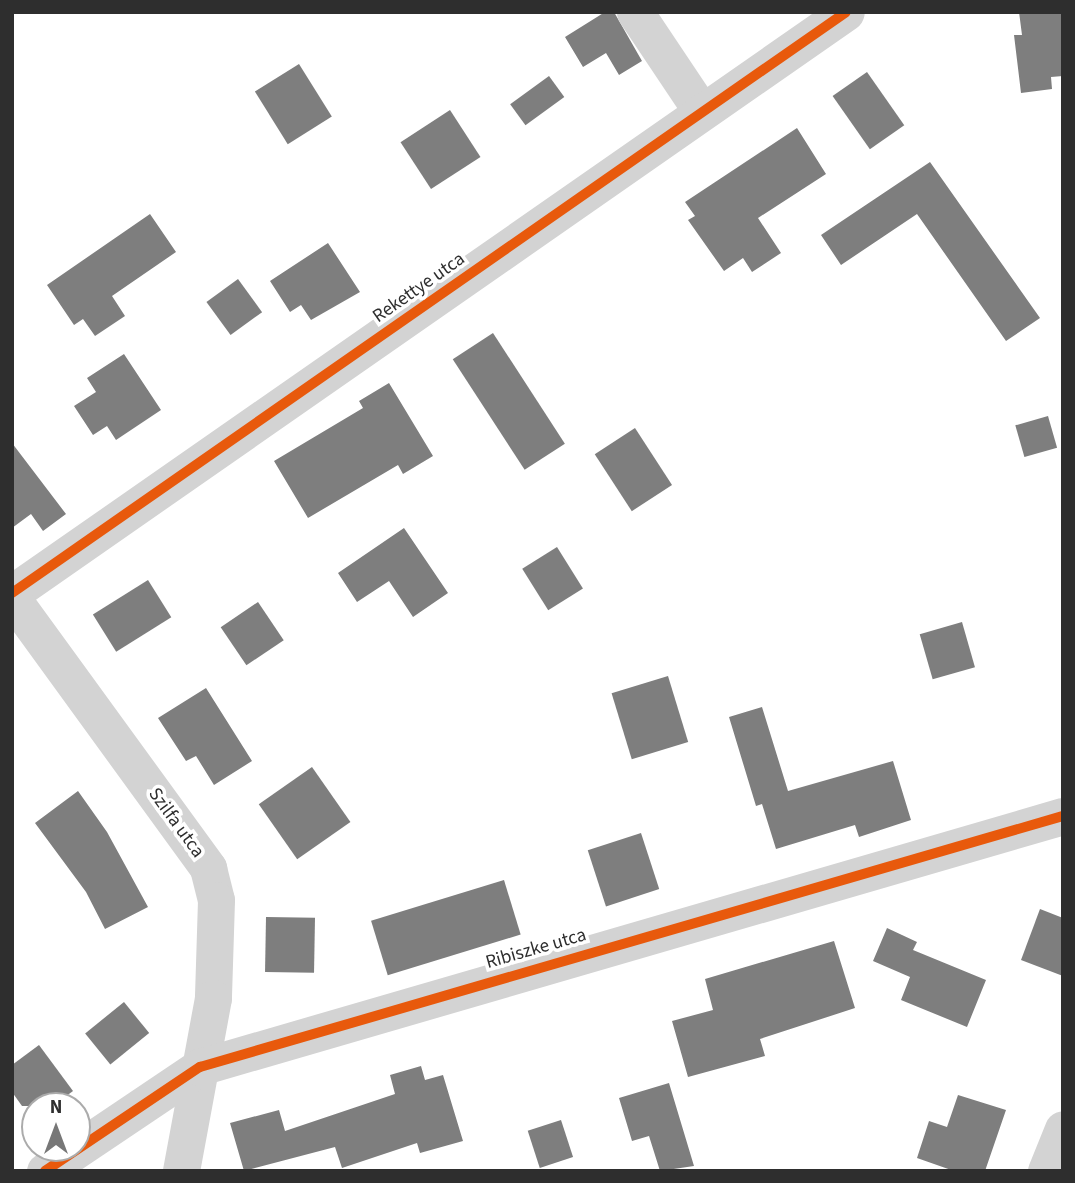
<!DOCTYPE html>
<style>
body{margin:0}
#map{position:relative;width:1075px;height:1183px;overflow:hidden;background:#fff;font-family:"Source Sans 3",sans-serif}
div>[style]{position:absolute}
.building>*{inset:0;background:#7e7e7e;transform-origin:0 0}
.minor>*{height:37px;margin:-18.5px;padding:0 18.5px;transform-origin:18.5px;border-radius:18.5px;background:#d3d3d3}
.cycleway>*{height:10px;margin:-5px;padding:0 5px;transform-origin:5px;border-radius:5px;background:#e8590c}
span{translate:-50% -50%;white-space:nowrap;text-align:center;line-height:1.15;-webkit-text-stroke:7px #fff;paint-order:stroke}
.street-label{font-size:19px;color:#2e2e2e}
.frame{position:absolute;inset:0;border:14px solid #2e2e2e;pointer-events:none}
.north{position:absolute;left:21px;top:1092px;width:70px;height:70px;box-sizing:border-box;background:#fff;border:2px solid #ababab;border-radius:50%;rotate:0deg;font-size:19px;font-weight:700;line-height:28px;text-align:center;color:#2e2e2e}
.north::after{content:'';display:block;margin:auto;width:24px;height:32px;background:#777;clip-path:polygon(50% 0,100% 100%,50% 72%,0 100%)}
</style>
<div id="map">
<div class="building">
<i style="clip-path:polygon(605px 12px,614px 12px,642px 61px,619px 75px,606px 53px,583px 67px,565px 37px)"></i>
<i style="clip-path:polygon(1019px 12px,1063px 12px,1063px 76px,1051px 77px,1052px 89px,1021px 93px,1014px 35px,1022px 35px)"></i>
<i style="left:299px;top:64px;width:62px;height:52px;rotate:58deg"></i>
<i style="left:867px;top:72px;width:65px;height:42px;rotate:55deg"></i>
<i style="left:549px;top:76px;width:26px;height:48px;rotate:54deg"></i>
<i style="left:450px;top:110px;width:56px;height:59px;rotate:57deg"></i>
<i style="clip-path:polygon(797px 128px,826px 174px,758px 218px,781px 253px,752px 272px,743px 258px,724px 271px,688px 220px,695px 216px,685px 202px)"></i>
<i style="clip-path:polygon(930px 162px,1040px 318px,1006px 341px,917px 214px,841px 265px,821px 235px)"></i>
<i style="clip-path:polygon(150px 214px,176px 252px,112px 296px,125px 316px,95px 336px,83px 319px,74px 325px,47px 285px)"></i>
<i style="clip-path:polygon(328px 243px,360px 292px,311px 320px,301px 305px,290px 312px,270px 281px)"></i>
<i style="left:238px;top:279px;width:41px;height:39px;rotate:54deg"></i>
<i style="left:493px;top:333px;width:132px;height:48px;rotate:57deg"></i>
<i style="clip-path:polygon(124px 354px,161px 410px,116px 440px,107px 426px,93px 435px,74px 406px,96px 392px,87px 378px)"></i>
<i style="clip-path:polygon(389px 383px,433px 456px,403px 474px,398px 465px,308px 518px,274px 461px,363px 408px,359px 401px)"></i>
<i style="left:1048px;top:416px;width:33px;height:34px;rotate:74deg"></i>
<i style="left:635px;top:428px;width:68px;height:48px;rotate:57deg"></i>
<i style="clip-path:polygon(12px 443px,66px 514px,43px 531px,31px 514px,12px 528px)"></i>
<i style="clip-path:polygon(404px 528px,448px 593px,413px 617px,389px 581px,357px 602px,338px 573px)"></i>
<i style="left:557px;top:547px;width:49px;height:41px;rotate:58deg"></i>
<i style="left:148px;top:580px;width:44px;height:65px;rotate:58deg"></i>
<i style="left:258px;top:602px;width:46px;height:45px;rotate:56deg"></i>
<i style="left:962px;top:622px;width:47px;height:44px;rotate:74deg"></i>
<i style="left:668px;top:676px;width:69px;height:59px;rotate:73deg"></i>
<i style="clip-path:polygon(206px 688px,252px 761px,214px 785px,196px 756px,186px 761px,158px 718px)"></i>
<i style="clip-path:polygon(762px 707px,788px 791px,893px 761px,911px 820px,859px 837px,855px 825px,776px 849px,762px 804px,756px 806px,729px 717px)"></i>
<i style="left:312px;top:767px;width:67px;height:65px;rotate:55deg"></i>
<i style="clip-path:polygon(78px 791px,107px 832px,148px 907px,105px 929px,86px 892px,35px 823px)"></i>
<i style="left:641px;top:833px;width:59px;height:56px;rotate:72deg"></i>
<i style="left:504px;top:880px;width:57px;height:139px;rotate:73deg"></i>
<i style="clip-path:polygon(1040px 909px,1063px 918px,1063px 976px,1021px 960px)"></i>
<i style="left:266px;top:917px;width:49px;height:55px;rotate:1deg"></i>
<i style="clip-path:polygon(887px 928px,917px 942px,913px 950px,986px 980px,967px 1027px,901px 1000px,910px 977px,873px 961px)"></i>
<i style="clip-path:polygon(834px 941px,855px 1008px,760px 1039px,765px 1056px,688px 1077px,672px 1021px,713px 1010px,705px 979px)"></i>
<i style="left:124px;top:1002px;width:40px;height:50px;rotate:51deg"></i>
<i style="clip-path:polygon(39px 1045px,73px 1091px,53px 1106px,22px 1106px,12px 1092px,12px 1065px)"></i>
<i style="clip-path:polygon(421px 1066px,425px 1080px,443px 1075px,463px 1141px,420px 1153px,417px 1143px,342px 1168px,335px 1147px,244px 1171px,230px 1123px,279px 1110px,285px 1131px,395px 1094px,390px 1075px)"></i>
<i style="clip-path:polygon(669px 1083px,694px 1166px,660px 1171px,649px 1136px,632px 1141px,619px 1098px)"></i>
<i style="clip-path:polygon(958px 1095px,1006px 1110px,985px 1171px,954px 1171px,917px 1158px,929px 1121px,947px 1127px)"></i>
<i style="left:561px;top:1120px;width:39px;height:35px;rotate:72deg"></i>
</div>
<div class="minor">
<i style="left:635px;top:12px;width:120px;rotate:56.2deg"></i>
<i style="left:12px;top:593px;width:1016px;rotate:-34.86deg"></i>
<i style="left:12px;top:598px;width:334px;rotate:54deg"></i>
<i style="left:208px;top:868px;width:33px;rotate:76deg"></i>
<i style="left:216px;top:900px;width:98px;rotate:91.8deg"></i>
<i style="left:213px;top:998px;width:176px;rotate:100.5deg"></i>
<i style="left:45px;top:1171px;width:187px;rotate:-33.9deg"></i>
<i style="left:200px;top:1067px;width:899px;rotate:-16.22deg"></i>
<i style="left:1046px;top:1171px;width:45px;rotate:-68deg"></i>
</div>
<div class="cycleway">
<i style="left:12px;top:593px;width:1016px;rotate:-34.86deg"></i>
<i style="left:45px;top:1171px;width:187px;rotate:-33.9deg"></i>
<i style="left:200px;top:1067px;width:899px;rotate:-16.22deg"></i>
</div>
<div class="street-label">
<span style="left:419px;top:288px;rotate:-35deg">Rekettye utca</span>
<span style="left:176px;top:823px;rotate:54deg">Szilfa utca</span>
<span style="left:536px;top:949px;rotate:-16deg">Ribiszke utca</span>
</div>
<div class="frame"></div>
<div class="north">N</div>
</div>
